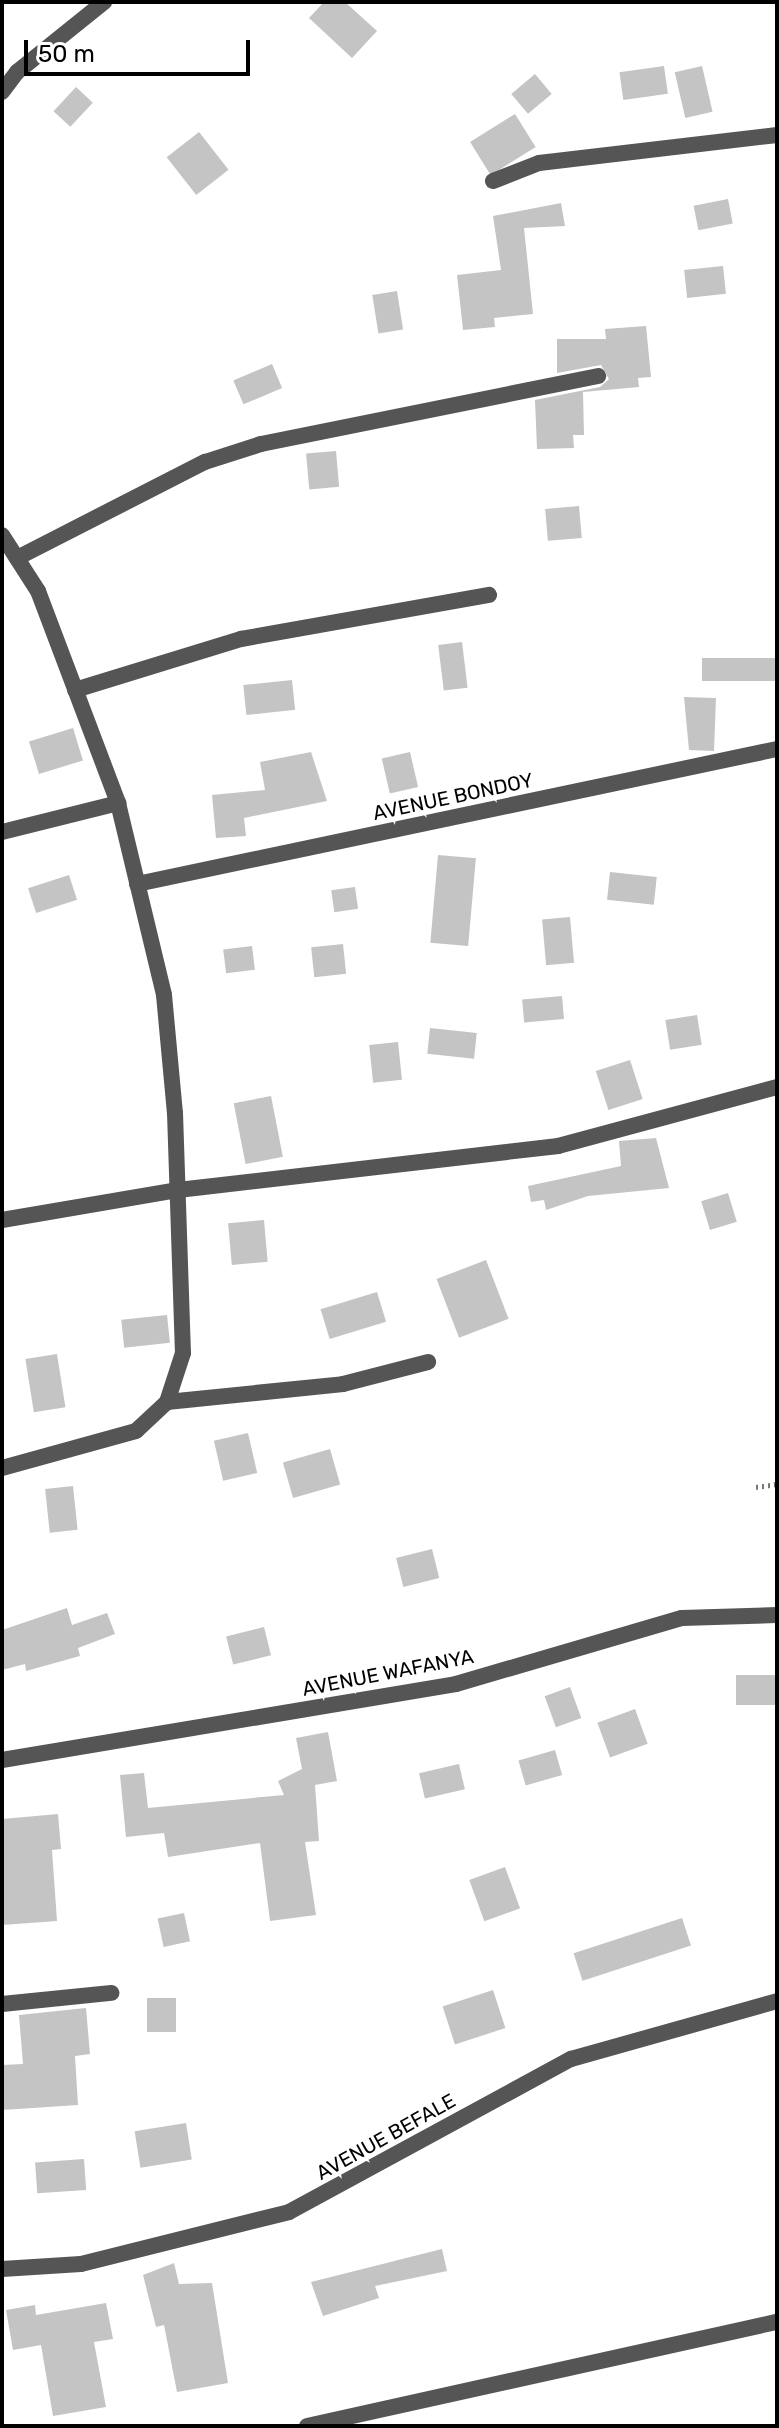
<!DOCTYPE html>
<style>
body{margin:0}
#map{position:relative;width:779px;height:2428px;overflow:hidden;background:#fff;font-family:Rubik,sans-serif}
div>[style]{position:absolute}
.building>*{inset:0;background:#c4c4c4;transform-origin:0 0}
.path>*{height:5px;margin-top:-2.5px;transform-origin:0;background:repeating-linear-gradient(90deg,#777 0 2px,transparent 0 6px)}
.street>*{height:16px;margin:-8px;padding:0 8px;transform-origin:8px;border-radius:8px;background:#555}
span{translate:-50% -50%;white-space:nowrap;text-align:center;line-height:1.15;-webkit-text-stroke:7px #fff;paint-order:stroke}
.street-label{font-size:20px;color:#000}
.frame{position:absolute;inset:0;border:4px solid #000;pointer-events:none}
.scale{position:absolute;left:24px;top:40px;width:226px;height:36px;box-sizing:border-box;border:4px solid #000;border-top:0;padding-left:10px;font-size:24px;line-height:28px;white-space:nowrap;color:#000;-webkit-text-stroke:6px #fff;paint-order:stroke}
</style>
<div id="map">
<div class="building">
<i style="clip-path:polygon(324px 2px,345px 2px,377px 31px,352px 58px,309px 18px)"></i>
<i style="left:664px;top:66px;width:28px;height:45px;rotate:82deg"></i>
<i style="left:702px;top:66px;width:47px;height:28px;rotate:77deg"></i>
<i style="left:535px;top:74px;width:26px;height:31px;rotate:50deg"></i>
<i style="left:76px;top:87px;width:23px;height:33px;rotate:43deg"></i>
<i style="left:515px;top:114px;width:39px;height:53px;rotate:58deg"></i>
<i style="left:199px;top:132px;width:48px;height:41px;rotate:52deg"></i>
<i style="left:728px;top:199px;width:25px;height:35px;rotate:79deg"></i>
<i style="clip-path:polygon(561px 203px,565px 226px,524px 228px,533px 314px,494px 318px,495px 327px,463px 330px,457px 275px,501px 270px,493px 216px)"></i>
<i style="left:723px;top:266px;width:28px;height:39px;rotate:84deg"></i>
<i style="left:397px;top:291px;width:39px;height:25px;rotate:81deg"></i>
<i style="clip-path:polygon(646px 326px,651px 377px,638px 378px,639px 387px,583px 392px,584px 435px,573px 435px,574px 448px,537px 449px,535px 400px,600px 387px,609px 379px,601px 365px,557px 373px,557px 339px,606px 339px,605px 329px)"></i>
<i style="left:272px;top:364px;width:26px;height:42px;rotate:67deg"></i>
<i style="left:336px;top:451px;width:36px;height:30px;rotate:85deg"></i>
<i style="left:579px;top:506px;width:32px;height:34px;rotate:85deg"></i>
<i style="left:462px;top:642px;width:46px;height:24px;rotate:83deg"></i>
<i style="left:777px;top:658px;width:23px;height:75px;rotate:90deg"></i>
<i style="left:292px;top:680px;width:30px;height:49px;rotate:84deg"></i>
<i style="clip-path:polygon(684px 697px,716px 698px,714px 751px,689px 750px)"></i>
<i style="left:73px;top:728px;width:34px;height:46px;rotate:73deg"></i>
<i style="clip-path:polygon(311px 752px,327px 801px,244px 818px,246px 836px,216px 838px,212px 795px,265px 790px,260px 762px)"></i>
<i style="left:410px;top:752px;width:36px;height:29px;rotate:77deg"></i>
<i style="left:438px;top:855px;width:38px;height:88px;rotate:5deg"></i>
<i style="left:610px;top:872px;width:47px;height:28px;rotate:6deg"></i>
<i style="left:69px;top:875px;width:26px;height:43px;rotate:72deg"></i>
<i style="left:355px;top:887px;width:22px;height:24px;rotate:82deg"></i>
<i style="left:570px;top:917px;width:46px;height:28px;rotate:85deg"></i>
<i style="left:343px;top:944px;width:30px;height:32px;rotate:84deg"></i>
<i style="left:252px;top:946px;width:24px;height:29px;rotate:83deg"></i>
<i style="left:562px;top:996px;width:23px;height:40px;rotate:85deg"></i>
<i style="left:697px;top:1015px;width:30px;height:32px;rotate:81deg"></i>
<i style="left:430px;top:1028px;width:47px;height:26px;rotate:6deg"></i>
<i style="left:398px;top:1042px;width:38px;height:29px;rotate:84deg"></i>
<i style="left:630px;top:1060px;width:41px;height:36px;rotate:72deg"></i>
<i style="left:271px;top:1096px;width:62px;height:38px;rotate:79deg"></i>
<i style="clip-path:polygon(656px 1138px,669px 1188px,588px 1196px,546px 1210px,544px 1200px,531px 1202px,528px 1186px,621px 1166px,619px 1141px)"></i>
<i style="left:728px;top:1193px;width:30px;height:28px;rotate:73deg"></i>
<i style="left:264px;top:1220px;width:42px;height:36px;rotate:85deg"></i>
<i style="left:486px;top:1260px;width:63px;height:53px;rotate:69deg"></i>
<i style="left:377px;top:1292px;width:31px;height:59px;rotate:73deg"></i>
<i style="left:167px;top:1315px;width:28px;height:46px;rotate:84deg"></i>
<i style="left:57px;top:1354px;width:54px;height:32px;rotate:81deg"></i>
<i style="left:248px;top:1433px;width:41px;height:35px;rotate:77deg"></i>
<i style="left:330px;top:1449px;width:37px;height:49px;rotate:74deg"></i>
<i style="left:73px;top:1486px;width:44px;height:28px;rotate:84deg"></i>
<i style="left:432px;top:1549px;width:30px;height:37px;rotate:76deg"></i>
<i style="clip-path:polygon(67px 1608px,72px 1625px,107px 1613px,115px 1634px,78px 1648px,80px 1656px,26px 1671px,25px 1664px,2px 1670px,2px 1630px)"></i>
<i style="left:264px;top:1627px;width:29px;height:39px;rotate:76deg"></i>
<i style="left:777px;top:1675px;width:30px;height:41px;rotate:90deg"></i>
<i style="left:570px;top:1687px;width:33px;height:27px;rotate:70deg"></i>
<i style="left:635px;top:1709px;width:37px;height:40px;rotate:70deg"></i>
<i style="clip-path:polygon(328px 1732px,337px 1781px,315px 1785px,319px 1841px,305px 1842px,316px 1915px,270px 1921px,260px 1843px,168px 1857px,164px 1833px,126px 1837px,120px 1775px,144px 1773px,148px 1808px,284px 1795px,278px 1781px,302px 1769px,296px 1738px)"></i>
<i style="left:555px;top:1750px;width:26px;height:38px;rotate:74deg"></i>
<i style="left:459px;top:1764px;width:26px;height:41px;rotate:77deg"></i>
<i style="clip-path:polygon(58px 1814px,61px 1849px,52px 1850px,57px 1921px,2px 1925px,2px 1819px)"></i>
<i style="left:505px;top:1867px;width:44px;height:38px;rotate:70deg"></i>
<i style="left:184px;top:1913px;width:29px;height:27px;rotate:78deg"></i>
<i style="left:682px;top:1918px;width:29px;height:114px;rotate:72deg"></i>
<i style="left:493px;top:1990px;width:40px;height:53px;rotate:72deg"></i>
<i style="left:147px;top:1998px;width:29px;height:34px"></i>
<i style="clip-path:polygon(86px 2008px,90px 2054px,75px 2056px,78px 2105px,2px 2110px,2px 2065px,23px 2064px,19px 2015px)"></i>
<i style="left:186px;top:2123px;width:37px;height:52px;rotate:81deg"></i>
<i style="left:84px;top:2159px;width:31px;height:49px;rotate:86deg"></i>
<i style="clip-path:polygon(442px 2249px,447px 2271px,375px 2286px,379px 2298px,323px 2316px,311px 2282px)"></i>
<i style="clip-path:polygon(174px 2263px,179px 2284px,212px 2283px,228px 2383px,177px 2392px,164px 2325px,156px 2327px,143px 2275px)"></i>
<i style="clip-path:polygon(106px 2303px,113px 2339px,94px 2342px,106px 2407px,53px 2416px,41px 2345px,13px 2350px,6px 2310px,35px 2305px,36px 2315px)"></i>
</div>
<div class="path">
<i style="left:756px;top:1487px;width:21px;rotate:-8deg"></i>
</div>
<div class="street">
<i style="left:2px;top:92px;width:25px;rotate:-53deg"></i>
<i style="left:17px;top:72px;width:112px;rotate:-38.8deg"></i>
<i style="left:493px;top:181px;width:49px;rotate:-21.4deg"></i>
<i style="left:539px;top:163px;width:240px;rotate:-6.7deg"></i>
<i style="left:2px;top:535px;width:67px;rotate:57.3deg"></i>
<i style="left:38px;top:591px;width:227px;rotate:69.3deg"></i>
<i style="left:118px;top:803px;width:197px;rotate:76.5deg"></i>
<i style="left:164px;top:995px;width:119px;rotate:84.7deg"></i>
<i style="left:175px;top:1113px;width:240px;rotate:88.1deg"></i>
<i style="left:183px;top:1353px;width:52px;rotate:108.1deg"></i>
<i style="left:167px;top:1402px;width:42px;rotate:136.9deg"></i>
<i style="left:136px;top:1431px;width:139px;rotate:164.6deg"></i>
<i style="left:17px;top:558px;width:211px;rotate:-27.1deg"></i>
<i style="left:205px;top:462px;width:59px;rotate:-17.8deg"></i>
<i style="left:261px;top:444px;width:344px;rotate:-11.4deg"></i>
<i style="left:75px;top:690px;width:174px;rotate:-17.1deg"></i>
<i style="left:241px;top:639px;width:252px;rotate:-10.1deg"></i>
<i style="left:2px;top:832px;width:120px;rotate:-14deg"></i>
<i style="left:137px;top:884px;width:654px;rotate:-11.91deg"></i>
<i style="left:2px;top:1220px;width:179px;rotate:-9.7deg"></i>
<i style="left:178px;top:1190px;width:383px;rotate:-6.6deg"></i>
<i style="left:558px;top:1146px;width:227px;rotate:-15.1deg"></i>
<i style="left:167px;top:1402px;width:177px;rotate:-5.8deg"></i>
<i style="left:343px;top:1384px;width:88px;rotate:-14.5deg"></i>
<i style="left:2px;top:1760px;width:460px;rotate:-9.5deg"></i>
<i style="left:456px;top:1684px;width:235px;rotate:-16.3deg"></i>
<i style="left:682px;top:1618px;width:95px;rotate:-1.8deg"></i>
<i style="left:2px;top:2004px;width:110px;rotate:-5.8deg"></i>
<i style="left:2px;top:2269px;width:79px;rotate:-3.6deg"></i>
<i style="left:81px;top:2264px;width:214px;rotate:-14deg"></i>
<i style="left:289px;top:2212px;width:321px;rotate:-28.5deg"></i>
<i style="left:571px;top:2059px;width:214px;rotate:-15.7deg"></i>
<i style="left:307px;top:2426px;width:481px;rotate:-12.5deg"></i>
</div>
<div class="street-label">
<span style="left:453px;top:797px;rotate:-12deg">AVENUE BONDOY</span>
<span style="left:388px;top:1673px;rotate:-11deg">AVENUE WAFANYA</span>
<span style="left:386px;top:2137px;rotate:-29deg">AVENUE BEFALE</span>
</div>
<div class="frame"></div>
<div class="scale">50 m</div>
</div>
